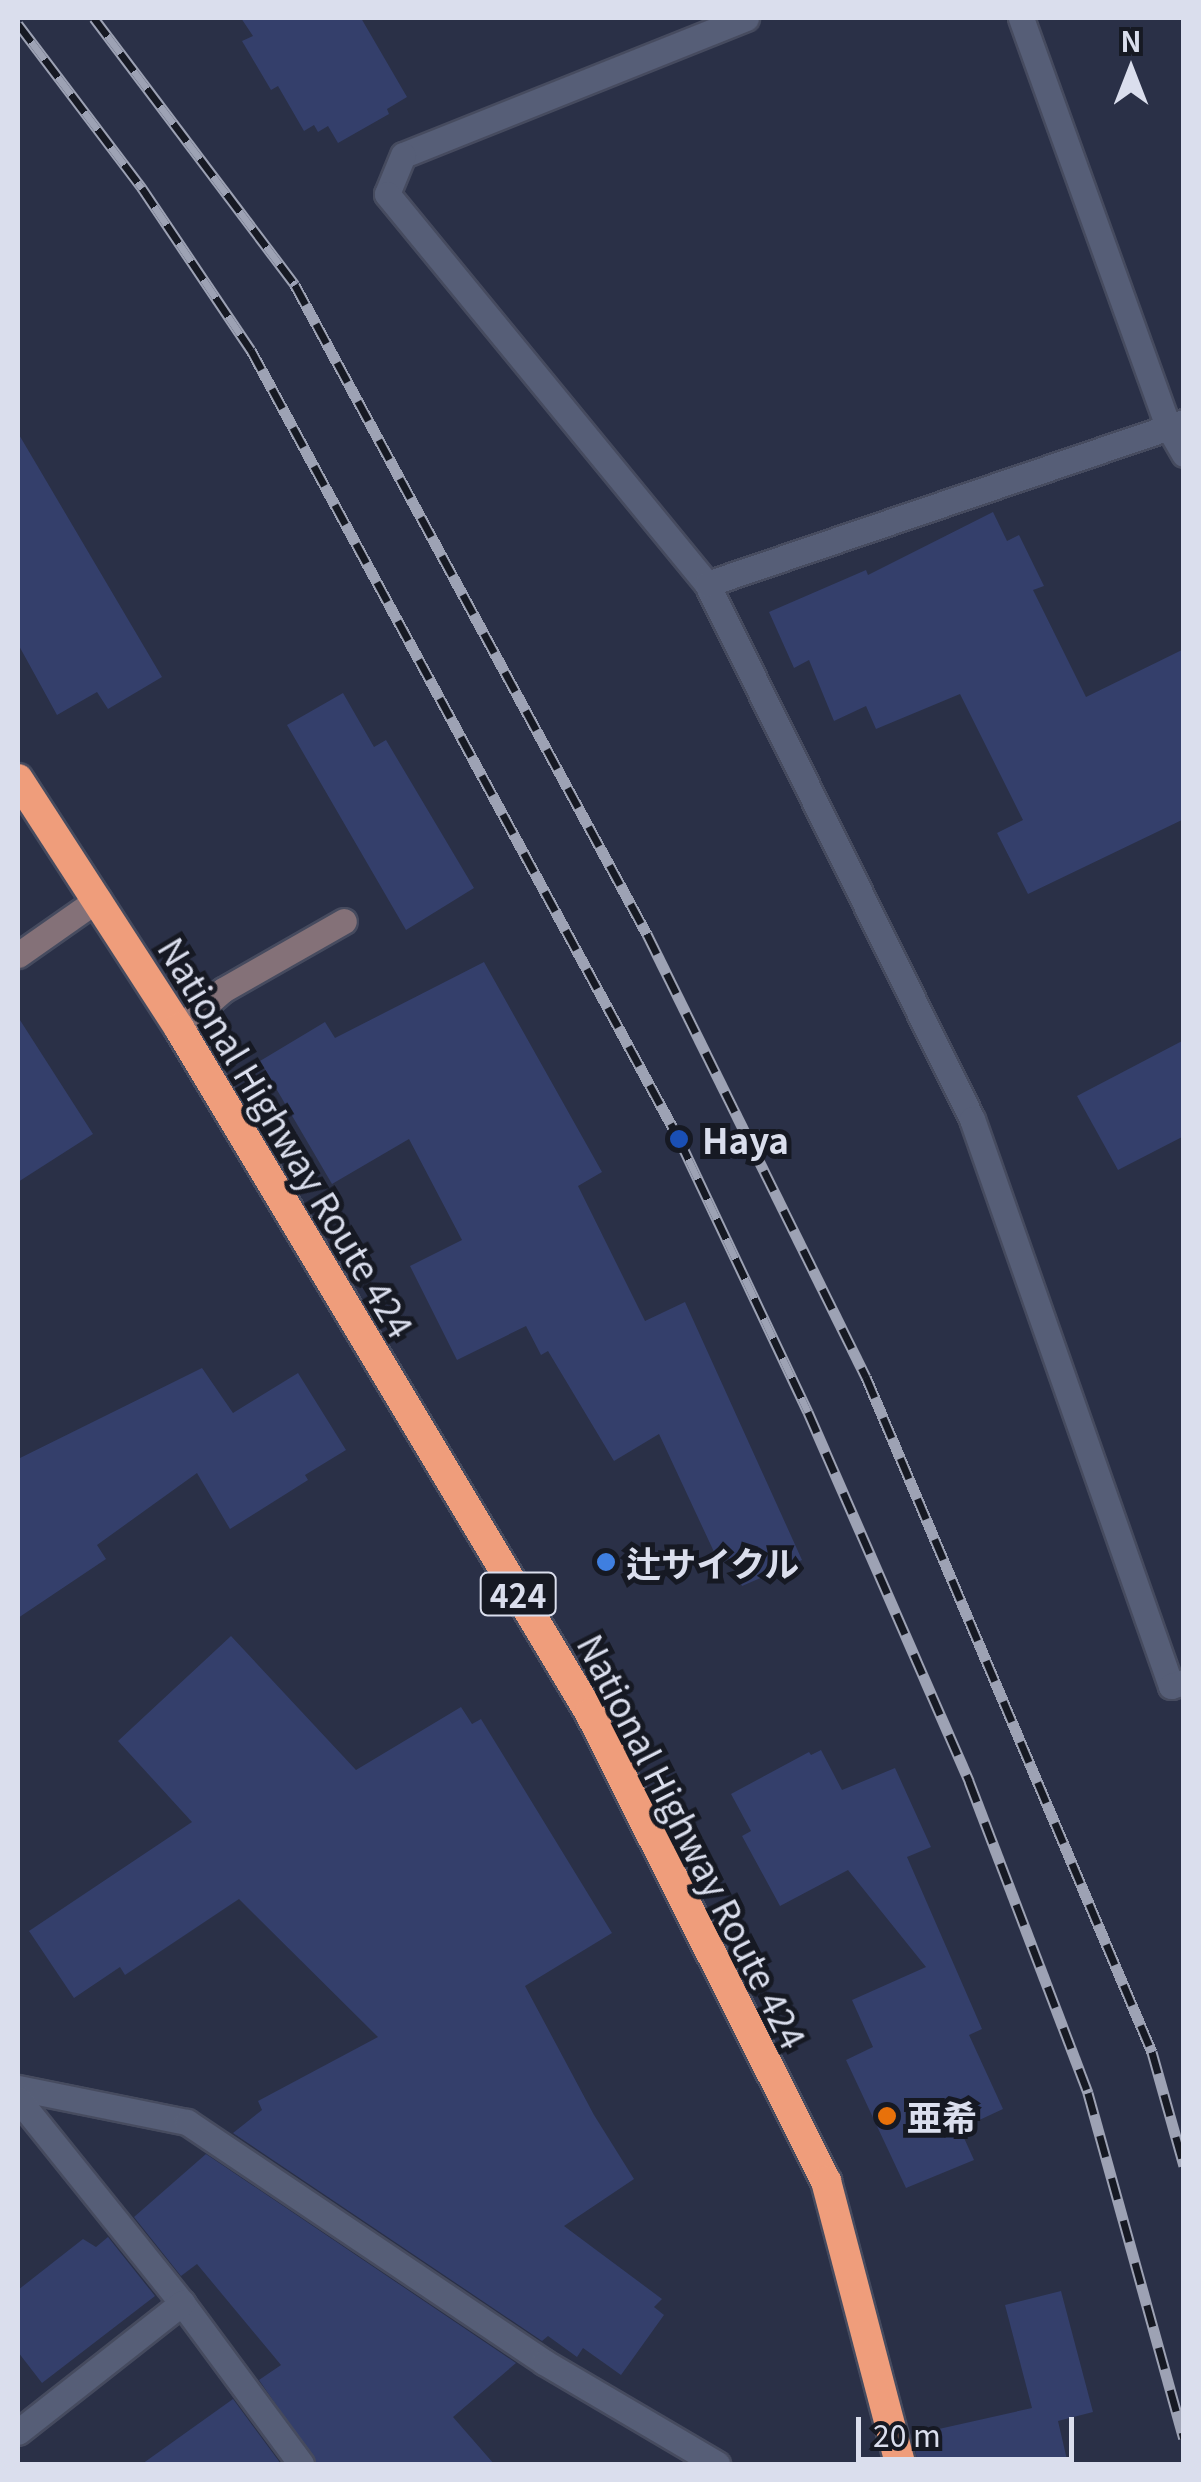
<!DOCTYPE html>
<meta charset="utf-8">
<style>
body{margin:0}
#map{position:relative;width:1201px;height:2482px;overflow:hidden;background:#2a3047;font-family:Georgia,"Noto Sans JP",serif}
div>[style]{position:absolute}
.building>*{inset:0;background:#343f6b}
.roads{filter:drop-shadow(2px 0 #464b5f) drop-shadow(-2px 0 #464b5f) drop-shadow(0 2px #464b5f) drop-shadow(0 -2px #464b5f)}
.lane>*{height:25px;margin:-12.5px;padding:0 12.5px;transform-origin:12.5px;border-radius:12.5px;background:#565e77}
.street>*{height:25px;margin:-12.5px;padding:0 12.5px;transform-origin:12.5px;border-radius:12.5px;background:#565e77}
.secondary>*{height:25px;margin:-12.5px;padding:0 12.5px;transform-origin:12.5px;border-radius:12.5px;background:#847178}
.highway>*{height:30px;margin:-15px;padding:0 15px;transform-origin:15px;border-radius:15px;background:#ef9d7b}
.rail>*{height:11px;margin-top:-5.5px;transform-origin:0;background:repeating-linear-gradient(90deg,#161923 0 22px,#9da2b4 0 44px);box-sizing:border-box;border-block:2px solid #9da2b4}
.dots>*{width:28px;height:28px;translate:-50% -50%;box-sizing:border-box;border:5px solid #161923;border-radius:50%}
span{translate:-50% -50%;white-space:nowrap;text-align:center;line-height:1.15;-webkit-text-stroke:10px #161923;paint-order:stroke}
.shield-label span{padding:2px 8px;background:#161923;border:2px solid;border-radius:8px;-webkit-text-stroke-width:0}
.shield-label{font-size:32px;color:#dadeed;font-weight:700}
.street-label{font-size:35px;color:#dadeed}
.poi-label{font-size:35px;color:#dadeed;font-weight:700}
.left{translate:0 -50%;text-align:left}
.frame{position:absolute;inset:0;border:20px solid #dadeed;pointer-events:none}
.north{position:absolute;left:1081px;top:20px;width:100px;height:100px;-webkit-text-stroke:8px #161923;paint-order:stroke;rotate:0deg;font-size:28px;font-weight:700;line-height:40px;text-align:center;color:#dadeed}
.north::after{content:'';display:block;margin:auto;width:35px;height:45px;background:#dadeed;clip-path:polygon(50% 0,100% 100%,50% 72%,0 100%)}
.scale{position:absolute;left:856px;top:2417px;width:218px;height:45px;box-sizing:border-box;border:5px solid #dadeed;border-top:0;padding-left:12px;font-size:30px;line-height:35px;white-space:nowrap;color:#dadeed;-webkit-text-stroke:8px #161923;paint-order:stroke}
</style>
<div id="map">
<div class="building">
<i style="clip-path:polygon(241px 18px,361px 18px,407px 97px,387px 109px,389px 114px,338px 143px,328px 126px,318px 132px,314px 125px,304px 131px,278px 86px,271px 90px,242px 41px,253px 36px)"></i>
<i style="clip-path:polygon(18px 433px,162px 677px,108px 709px,97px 692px,57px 715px,18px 644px)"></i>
<i style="clip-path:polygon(993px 512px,1007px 541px,1019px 535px,1044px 586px,1033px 590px,1086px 697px,1184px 649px,1184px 819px,1028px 894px,997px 833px,1023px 820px,960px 694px,876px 729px,866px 706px,834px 721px,809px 660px,794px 668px,769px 612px,866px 570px,868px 575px)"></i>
<i style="clip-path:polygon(343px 693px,374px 747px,386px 740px,474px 888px,406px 930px,287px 725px)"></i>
<i style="clip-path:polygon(484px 962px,602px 1172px,578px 1186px,645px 1321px,685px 1302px,802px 1560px,742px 1586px,725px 1550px,715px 1554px,659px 1434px,614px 1461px,548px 1351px,541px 1355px,526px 1326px,457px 1360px,410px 1266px,462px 1240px,409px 1139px,332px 1184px,260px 1061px,325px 1022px,335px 1038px)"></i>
<i style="clip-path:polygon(18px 1017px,93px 1134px,18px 1182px)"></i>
<i style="clip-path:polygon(1184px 1040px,1184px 1136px,1118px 1170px,1077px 1096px)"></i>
<i style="clip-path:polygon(202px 1368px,233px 1413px,298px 1373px,346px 1450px,305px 1475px,308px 1480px,230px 1529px,197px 1473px,97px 1545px,106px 1559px,18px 1618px,18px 1459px)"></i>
<i style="clip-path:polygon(231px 1636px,356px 1770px,461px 1707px,472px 1724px,481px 1719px,612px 1933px,525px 1986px,594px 2115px,634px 2179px,564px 2226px,662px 2299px,654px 2307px,664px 2315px,621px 2375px,583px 2348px,577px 2357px,548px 2336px,542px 2341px,233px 2133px,262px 2110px,258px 2101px,378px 2037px,239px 1899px,125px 1975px,120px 1967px,74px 1998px,29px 1931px,192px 1822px,118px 1741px)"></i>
<i style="clip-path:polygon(821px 1750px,842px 1790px,895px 1768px,931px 1847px,907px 1857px,982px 2029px,969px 2035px,1003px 2109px,960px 2129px,974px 2160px,906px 2188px,846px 2060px,873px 2047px,852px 2000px,926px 1967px,848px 1870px,780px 1906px,742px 1836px,751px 1831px,731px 1794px,809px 1752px,811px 1755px)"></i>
<i style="clip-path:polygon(206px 2154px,516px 2363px,453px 2417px,494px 2464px,317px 2464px,259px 2380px,281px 2365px,197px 2264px,181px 2276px,134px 2217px)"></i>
<i style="clip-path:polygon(108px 2237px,155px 2296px,42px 2383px,18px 2352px,18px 2290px,83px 2239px,96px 2247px)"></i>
<i style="clip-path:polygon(1061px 2291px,1093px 2412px,1058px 2421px,1068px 2464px,918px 2464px,912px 2435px,1032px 2408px,1005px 2305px)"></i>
<i style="clip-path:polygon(233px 2399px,281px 2464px,142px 2464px)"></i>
</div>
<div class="roads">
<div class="lane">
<i style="left:18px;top:2088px;width:172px;rotate:11.4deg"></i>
<i style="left:187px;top:2122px;width:430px;rotate:33.9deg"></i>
<i style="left:544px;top:2362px;width:201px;rotate:30.5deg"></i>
</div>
<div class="street">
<i style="left:746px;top:18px;width:369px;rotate:158.2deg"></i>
<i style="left:403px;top:155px;width:42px;rotate:112.3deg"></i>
<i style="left:387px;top:194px;width:504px;rotate:50.63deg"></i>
<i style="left:707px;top:584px;width:597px;rotate:63.65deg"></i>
<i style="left:972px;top:1119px;width:601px;rotate:70.66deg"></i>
<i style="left:1171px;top:1686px;width:14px;rotate:-17deg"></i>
<i style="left:1021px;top:18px;width:436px;rotate:70.2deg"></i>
<i style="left:1169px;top:428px;width:30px;rotate:60deg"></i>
<i style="left:707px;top:584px;width:504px;rotate:-18.76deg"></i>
<i style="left:18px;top:2099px;width:262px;rotate:51.2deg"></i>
<i style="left:182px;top:2303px;width:200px;rotate:53.5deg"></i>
<i style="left:18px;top:2432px;width:209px;rotate:-38.2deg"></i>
</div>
<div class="secondary">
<i style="left:18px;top:955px;width:98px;rotate:-35deg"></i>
<i style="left:179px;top:1028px;width:58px;rotate:-40.8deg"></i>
<i style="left:223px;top:990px;width:139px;rotate:-29.7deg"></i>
</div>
<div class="highway">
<i style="left:18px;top:779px;width:297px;rotate:57.1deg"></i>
<i style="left:179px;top:1028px;width:799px;rotate:59.04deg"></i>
<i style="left:590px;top:1713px;width:524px;rotate:63.24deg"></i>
<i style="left:826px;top:2181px;width:293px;rotate:75.3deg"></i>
</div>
</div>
<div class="rail">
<i style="left:94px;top:18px;width:334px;rotate:53deg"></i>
<i style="left:295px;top:285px;width:738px;rotate:61.53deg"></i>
<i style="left:647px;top:934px;width:494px;rotate:63.7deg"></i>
<i style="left:866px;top:1377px;width:733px;rotate:67.04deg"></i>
<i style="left:1152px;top:2052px;width:118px;rotate:74.3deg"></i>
<i style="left:18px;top:24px;width:206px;rotate:52.9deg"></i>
<i style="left:142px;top:188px;width:195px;rotate:56.1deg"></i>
<i style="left:251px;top:350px;width:898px;rotate:61.52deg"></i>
<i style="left:679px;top:1139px;width:302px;rotate:64.7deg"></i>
<i style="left:808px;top:1412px;width:403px;rotate:66.4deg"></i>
<i style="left:969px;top:1781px;width:334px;rotate:69.1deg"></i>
<i style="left:1088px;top:2093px;width:358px;rotate:74.5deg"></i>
</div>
<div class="dots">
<i style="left:679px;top:1139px;background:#1a4fb4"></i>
<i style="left:606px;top:1562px;background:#3f7fe0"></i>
<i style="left:887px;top:2116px;background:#e8710a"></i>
</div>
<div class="shield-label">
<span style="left:518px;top:1594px">424</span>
</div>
<div class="street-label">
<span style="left:287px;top:1137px;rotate:59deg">National Highway Route 424</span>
<span style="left:693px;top:1841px;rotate:63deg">National Highway Route 424</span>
</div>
<div class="poi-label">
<span class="left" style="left:702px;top:1139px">Haya</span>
<span class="left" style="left:626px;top:1562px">辻サイクル</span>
<span class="left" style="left:907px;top:2116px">亜希</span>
</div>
<div class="frame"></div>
<div class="north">N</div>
<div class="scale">20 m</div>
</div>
